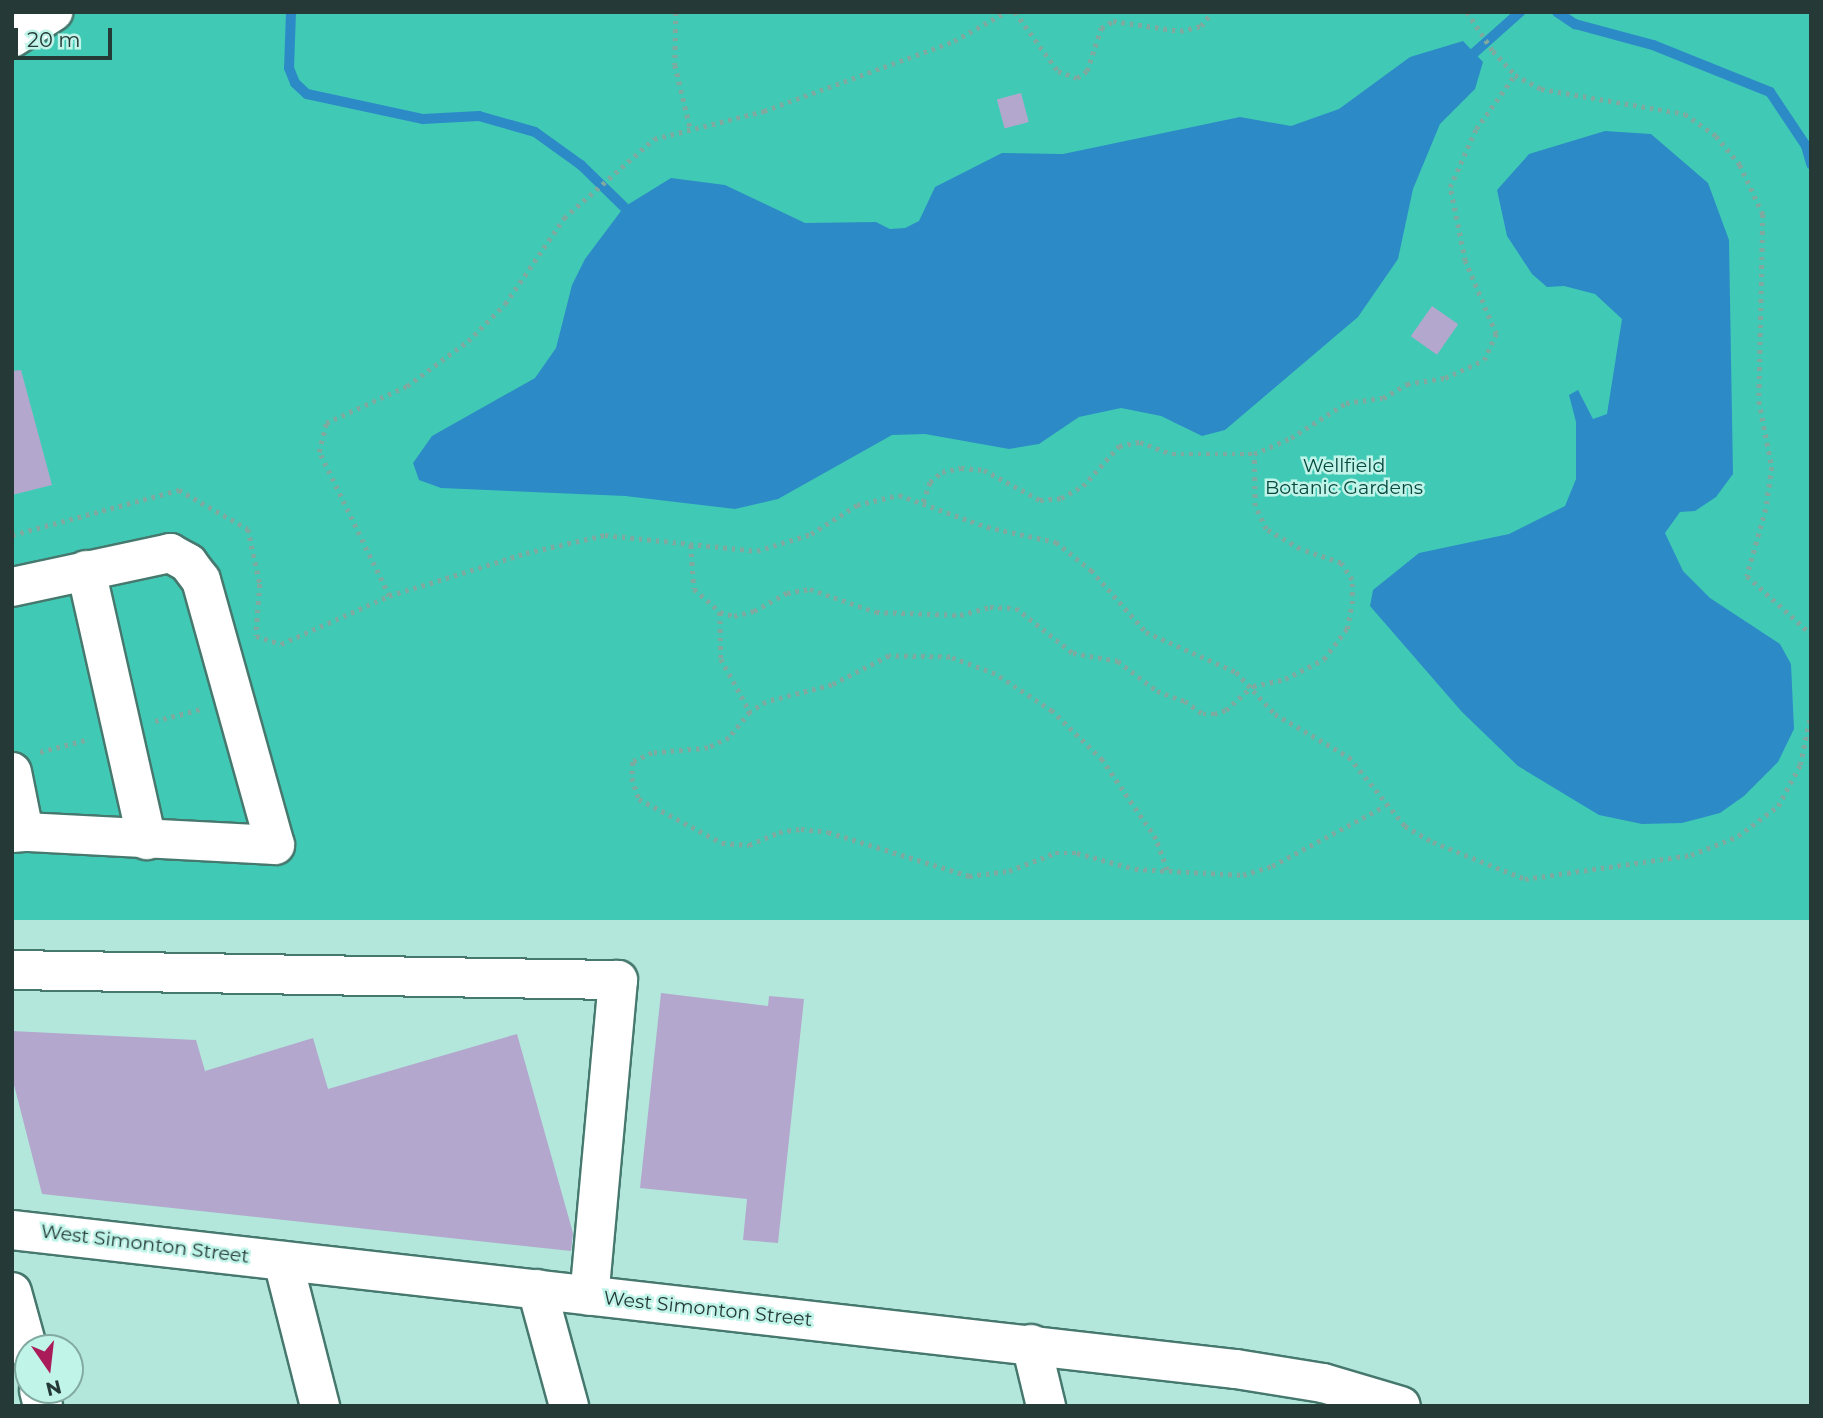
<!DOCTYPE html>
<style>
body{margin:0}
#map{position:relative;width:1823px;height:1418px;overflow:hidden;background:#b3e7dc;font-family:Montserrat,sans-serif}
div>[style]{position:absolute}
.green>*{inset:0;background:#40cab6;transform-origin:0 0}
.water>*{inset:0;background:#2c8bc6}
.stream>*{height:10px;margin:-5px;padding:0 5px;transform-origin:5px;border-radius:5px;background:#2c8bc6}
.building>*{inset:0;background:#b4a7cd;transform-origin:0 0}
.path>*{height:4.5px;margin-top:-2.25px;transform-origin:0;background:repeating-linear-gradient(90deg,#7fa89f 0 3.5px,transparent 0 8.5px)}
.roads{filter:drop-shadow(2px 0 #46786e) drop-shadow(-2px 0 #46786e) drop-shadow(0 2px #46786e) drop-shadow(0 -2px #46786e)}
.minor>*{height:38px;margin:-19px;padding:0 19px;transform-origin:19px;border-radius:19px;background:#fff}
.major>*{height:38px;margin:-19px;padding:0 19px;transform-origin:19px;border-radius:19px;background:#fff}
span{translate:-50% -50%;white-space:nowrap;text-align:center;line-height:1.15;-webkit-text-stroke:5px #c0f4e9;paint-order:stroke}
.park-label{font-size:19px;color:#07483f}
.street-label{font-size:19px;color:#253a36}
.frame{position:absolute;inset:0;border:14px solid #253a36;pointer-events:none}
.north{position:absolute;left:14px;top:1334px;width:70px;height:70px;box-sizing:border-box;background:#c0f4e9;border:2px solid #82aaa1;border-radius:50%;rotate:166deg;font-size:19px;font-weight:700;line-height:28px;text-align:center;color:#253a36}
.north::after{content:'';display:block;margin:auto;width:24px;height:32px;background:#a91b59;clip-path:polygon(50% 0,100% 100%,50% 72%,0 100%)}
.scale{position:absolute;left:14px;top:28px;width:98px;height:32px;box-sizing:border-box;border:4px solid #253a36;border-top:0;padding-left:9px;font-size:21px;line-height:24px;white-space:nowrap;color:#253a36;-webkit-text-stroke:5px #c0f4e9;paint-order:stroke}
</style>
<div id="map">
<div class="green">
<i style="left:12px;top:12px;width:1799px;height:908px"></i>
</div>
<div class="water">
<i style="clip-path:polygon(1463px 41px,1483px 62px,1475px 89px,1440px 124px,1413px 189px,1398px 259px,1358px 317px,1225px 430px,1202px 436px,1161px 416px,1121px 408px,1079px 417px,1039px 444px,1009px 449px,925px 434px,892px 435px,778px 499px,735px 509px,625px 496px,441px 488px,419px 480px,413px 463px,432px 436px,535px 378px,556px 348px,572px 285px,585px 259px,624px 207px,671px 178px,725px 185px,805px 223px,876px 222px,890px 229px,905px 228px,919px 221px,935px 187px,1002px 153px,1063px 154px,1240px 117px,1291px 126px,1339px 109px,1410px 57px)"></i>
<i style="clip-path:polygon(1605px 131px,1651px 134px,1708px 183px,1729px 240px,1733px 474px,1716px 497px,1695px 511px,1680px 512px,1665px 533px,1683px 571px,1710px 598px,1780px 644px,1791px 664px,1794px 729px,1778px 762px,1744px 796px,1720px 813px,1682px 823px,1642px 824px,1599px 815px,1518px 766px,1462px 712px,1370px 606px,1373px 590px,1419px 553px,1509px 534px,1565px 506px,1576px 479px,1576px 422px,1569px 395px,1578px 390px,1593px 419px,1607px 414px,1622px 319px,1595px 294px,1564px 286px,1547px 287px,1532px 274px,1507px 236px,1497px 190px,1529px 154px)"></i>
</div>
<div class="stream">
<i style="left:291px;top:12px;width:56px;rotate:92deg"></i>
<i style="left:289px;top:68px;width:16px;rotate:68deg"></i>
<i style="left:295px;top:83px;width:16px;rotate:43deg"></i>
<i style="left:307px;top:94px;width:119px;rotate:12.2deg"></i>
<i style="left:423px;top:119px;width:56px;rotate:-3.1deg"></i>
<i style="left:479px;top:116px;width:58px;rotate:15.9deg"></i>
<i style="left:535px;top:132px;width:57px;rotate:35.7deg"></i>
<i style="left:581px;top:165px;width:60px;rotate:44.3deg"></i>
<i style="left:1557px;top:12px;width:22px;rotate:34deg"></i>
<i style="left:1575px;top:24px;width:81px;rotate:15.1deg"></i>
<i style="left:1653px;top:45px;width:126px;rotate:21.9deg"></i>
<i style="left:1770px;top:92px;width:65px;rotate:56.3deg"></i>
<i style="left:1806px;top:146px;width:19px;rotate:74deg"></i>
<i style="left:1474px;top:53px;width:62px;rotate:-41.7deg"></i>
</div>
<div class="building">
<i style="left:1021px;top:93px;width:30px;height:25px;rotate:75deg"></i>
<i style="left:1432px;top:306px;width:32px;height:37px;rotate:35deg"></i>
<i style="clip-path:polygon(21px 370px,52px 485px,12px 495px,12px 371px)"></i>
<i style="clip-path:polygon(661px 993px,768px 1006px,769px 996px,804px 999px,778px 1243px,743px 1240px,747px 1199px,640px 1188px)"></i>
<i style="clip-path:polygon(12px 1031px,196px 1040px,205px 1071px,313px 1038px,328px 1089px,517px 1034px,573px 1233px,571px 1251px,42px 1194px,12px 1077px)"></i>
</div>
<div class="path">
<i style="left:676px;top:12px;width:53px;rotate:91.1deg"></i>
<i style="left:675px;top:65px;width:64px;rotate:76.4deg"></i>
<i style="left:1015px;top:12px;width:73px;rotate:53.9deg"></i>
<i style="left:1058px;top:71px;width:20px;rotate:20deg"></i>
<i style="left:1077px;top:78px;width:12px;rotate:-35deg"></i>
<i style="left:1087px;top:71px;width:45px;rotate:-72deg"></i>
<i style="left:1101px;top:28px;width:14px;rotate:-30deg"></i>
<i style="left:1113px;top:21px;width:68px;rotate:8.5deg"></i>
<i style="left:1180px;top:31px;width:22px;rotate:-13deg"></i>
<i style="left:1201px;top:26px;width:18px;rotate:-52deg"></i>
<i style="left:1467px;top:12px;width:47px;rotate:56.3deg"></i>
<i style="left:1493px;top:51px;width:33px;rotate:47deg"></i>
<i style="left:1515px;top:75px;width:30px;rotate:28deg"></i>
<i style="left:1541px;top:89px;width:146px;rotate:9.8deg"></i>
<i style="left:1685px;top:114px;width:38px;rotate:35deg"></i>
<i style="left:1716px;top:136px;width:38px;rotate:50deg"></i>
<i style="left:1740px;top:165px;width:54px;rotate:64.9deg"></i>
<i style="left:1763px;top:214px;width:187px;rotate:91.2deg"></i>
<i style="left:1759px;top:401px;width:67px;rotate:78.9deg"></i>
<i style="left:1772px;top:467px;width:42px;rotate:98.1deg"></i>
<i style="left:1766px;top:509px;width:70px;rotate:105.8deg"></i>
<i style="left:1747px;top:576px;width:86px;rotate:42.2deg"></i>
<i style="left:923px;top:502px;width:21px;rotate:-71deg"></i>
<i style="left:930px;top:482px;width:16px;rotate:-40deg"></i>
<i style="left:942px;top:472px;width:19px;rotate:-12deg"></i>
<i style="left:961px;top:468px;width:23px;rotate:5deg"></i>
<i style="left:984px;top:470px;width:64px;rotate:28.2deg"></i>
<i style="left:1040px;top:500px;width:21px;rotate:-5deg"></i>
<i style="left:1061px;top:498px;width:25px;rotate:-29deg"></i>
<i style="left:1083px;top:486px;width:54px;rotate:-48deg"></i>
<i style="left:1119px;top:446px;width:21px;rotate:-11deg"></i>
<i style="left:1140px;top:442px;width:34px;rotate:21deg"></i>
<i style="left:1172px;top:454px;width:82px"></i>
<i style="left:1254px;top:454px;width:40px;rotate:-23.4deg"></i>
<i style="left:1291px;top:438px;width:65px;rotate:-32.5deg"></i>
<i style="left:1346px;top:403px;width:37px;rotate:-8deg"></i>
<i style="left:1383px;top:398px;width:28px;rotate:-30deg"></i>
<i style="left:1407px;top:384px;width:38px;rotate:-9deg"></i>
<i style="left:1445px;top:378px;width:43px;rotate:-24.8deg"></i>
<i style="left:1484px;top:360px;width:29px;rotate:-65deg"></i>
<i style="left:1496px;top:334px;width:79px;rotate:-113deg"></i>
<i style="left:1465px;top:261px;width:76px;rotate:-101.5deg"></i>
<i style="left:1450px;top:187px;width:64px;rotate:-65.9deg"></i>
<i style="left:1476px;top:129px;width:67px;rotate:-54.2deg"></i>
<i style="left:12px;top:535px;width:173px;rotate:-15.1deg"></i>
<i style="left:179px;top:490px;width:79px;rotate:29.5deg"></i>
<i style="left:248px;top:529px;width:56px;rotate:77.7deg"></i>
<i style="left:260px;top:584px;width:52px;rotate:94.4deg"></i>
<i style="left:256px;top:636px;width:26px;rotate:18deg"></i>
<i style="left:281px;top:644px;width:118px;rotate:-24deg"></i>
<i style="left:389px;top:596px;width:144px;rotate:-17.4deg"></i>
<i style="left:526px;top:553px;width:81px;rotate:-12.8deg"></i>
<i style="left:605px;top:535px;width:153px;rotate:6deg"></i>
<i style="left:757px;top:551px;width:57px;rotate:-17.5deg"></i>
<i style="left:811px;top:534px;width:54px;rotate:-32.2deg"></i>
<i style="left:857px;top:505px;width:43px;rotate:-13.4deg"></i>
<i style="left:899px;top:495px;width:94px;rotate:20deg"></i>
<i style="left:987px;top:527px;width:71px;rotate:12.3deg"></i>
<i style="left:1056px;top:542px;width:45px;rotate:38.7deg"></i>
<i style="left:1091px;top:570px;width:83px;rotate:48.4deg"></i>
<i style="left:1146px;top:632px;width:98px;rotate:24deg"></i>
<i style="left:1236px;top:672px;width:57px;rotate:47.1deg"></i>
<i style="left:1275px;top:714px;width:86px;rotate:30.2deg"></i>
<i style="left:1349px;top:757px;width:89px;rotate:50.9deg"></i>
<i style="left:1405px;top:826px;width:32px;rotate:30deg"></i>
<i style="left:1433px;top:842px;width:99px;rotate:21.9deg"></i>
<i style="left:1525px;top:879px;width:168px;rotate:-8.2deg"></i>
<i style="left:1691px;top:855px;width:51px;rotate:-22deg"></i>
<i style="left:1738px;top:836px;width:50px;rotate:-36.9deg"></i>
<i style="left:1778px;top:806px;width:47px;rotate:-61.8deg"></i>
<i style="left:1800px;top:765px;width:53px;rotate:-78.1deg"></i>
<i style="left:691px;top:545px;width:44px;rotate:86.1deg"></i>
<i style="left:694px;top:589px;width:35px;rotate:41deg"></i>
<i style="left:720px;top:612px;width:15px;rotate:16deg"></i>
<i style="left:734px;top:616px;width:21px;rotate:-14deg"></i>
<i style="left:754px;top:611px;width:38px;rotate:-29deg"></i>
<i style="left:787px;top:593px;width:23px;rotate:-10deg"></i>
<i style="left:810px;top:589px;width:70px;rotate:19.2deg"></i>
<i style="left:876px;top:612px;width:84px;rotate:2deg"></i>
<i style="left:960px;top:615px;width:31px;rotate:-15deg"></i>
<i style="left:990px;top:607px;width:26px;rotate:2deg"></i>
<i style="left:1016px;top:608px;width:73px;rotate:38.3deg"></i>
<i style="left:1073px;top:653px;width:46px;rotate:10.1deg"></i>
<i style="left:1118px;top:661px;width:49px;rotate:37.6deg"></i>
<i style="left:1157px;top:691px;width:30px;rotate:20deg"></i>
<i style="left:1185px;top:701px;width:22px;rotate:36deg"></i>
<i style="left:1203px;top:714px;width:11px"></i>
<i style="left:1214px;top:714px;width:13px;rotate:-18deg"></i>
<i style="left:1226px;top:710px;width:36px;rotate:-42deg"></i>
<i style="left:1253px;top:686px;width:33px;rotate:-12deg"></i>
<i style="left:1285px;top:679px;width:44px;rotate:-27.1deg"></i>
<i style="left:1324px;top:659px;width:38px;rotate:-53deg"></i>
<i style="left:1347px;top:629px;width:25px;rotate:-79deg"></i>
<i style="left:1352px;top:604px;width:24px;rotate:-90deg"></i>
<i style="left:1352px;top:580px;width:20px;rotate:-123deg"></i>
<i style="left:1341px;top:563px;width:43px;rotate:-161.1deg"></i>
<i style="left:1300px;top:549px;width:39px;rotate:-150deg"></i>
<i style="left:1266px;top:529px;width:25px;rotate:-116deg"></i>
<i style="left:1255px;top:506px;width:52px;rotate:-91.1deg"></i>
<i style="left:389px;top:596px;width:160px;rotate:-115.9deg"></i>
<i style="left:319px;top:452px;width:30px;rotate:-76deg"></i>
<i style="left:326px;top:423px;width:89px;rotate:-24.6deg"></i>
<i style="left:407px;top:386px;width:76px;rotate:-36.4deg"></i>
<i style="left:468px;top:341px;width:52px;rotate:-45deg"></i>
<i style="left:505px;top:304px;width:104px;rotate:-55.5deg"></i>
<i style="left:564px;top:218px;width:120px;rotate:-41.3deg"></i>
<i style="left:654px;top:139px;width:114px;rotate:-14.3deg"></i>
<i style="left:764px;top:111px;width:202px;rotate:-20.2deg"></i>
<i style="left:954px;top:41px;width:60px;rotate:-29.1deg"></i>
<i style="left:720px;top:612px;width:47px;rotate:88.8deg"></i>
<i style="left:721px;top:659px;width:60px;rotate:61.3deg"></i>
<i style="left:155px;top:721px;width:48px;rotate:-14.6deg"></i>
<i style="left:40px;top:752px;width:51px;rotate:-14.9deg"></i>
<i style="left:1167px;top:870px;width:33px;rotate:-110deg"></i>
<i style="left:1156px;top:839px;width:96px;rotate:-124.4deg"></i>
<i style="left:1102px;top:760px;width:70px;rotate:-135.6deg"></i>
<i style="left:1052px;top:711px;width:68px;rotate:-147deg"></i>
<i style="left:995px;top:674px;width:48px;rotate:-159.3deg"></i>
<i style="left:950px;top:657px;width:61px;rotate:-179.1deg"></i>
<i style="left:889px;top:656px;width:64px;rotate:153deg"></i>
<i style="left:832px;top:685px;width:68px;rotate:165.6deg"></i>
<i style="left:766px;top:702px;width:19px;rotate:148deg"></i>
<i style="left:750px;top:712px;width:33px;rotate:129deg"></i>
<i style="left:729px;top:738px;width:23px;rotate:155deg"></i>
<i style="left:708px;top:748px;width:56px;rotate:174.9deg"></i>
<i style="left:652px;top:753px;width:21px;rotate:155deg"></i>
<i style="left:633px;top:762px;width:16px;rotate:94deg"></i>
<i style="left:632px;top:778px;width:22px;rotate:72deg"></i>
<i style="left:639px;top:799px;width:94px;rotate:27.9deg"></i>
<i style="left:722px;top:843px;width:27px;rotate:4deg"></i>
<i style="left:749px;top:845px;width:33px;rotate:-23deg"></i>
<i style="left:779px;top:832px;width:22px;rotate:-8deg"></i>
<i style="left:801px;top:829px;width:27px;rotate:6deg"></i>
<i style="left:828px;top:832px;width:148px;rotate:17.3deg"></i>
<i style="left:969px;top:876px;width:40px;rotate:-7.1deg"></i>
<i style="left:1009px;top:871px;width:49px;rotate:-21.4deg"></i>
<i style="left:1055px;top:853px;width:22px"></i>
<i style="left:1077px;top:853px;width:60px;rotate:15.4deg"></i>
<i style="left:1135px;top:869px;width:108px;rotate:3.2deg"></i>
<i style="left:1243px;top:875px;width:30px;rotate:-17deg"></i>
<i style="left:1272px;top:866px;width:128px;rotate:-28deg"></i>
</div>
<div class="roads">
<div class="minor">
<i style="left:12px;top:38px;width:49px;rotate:-32.4deg"></i>
<i style="left:86px;top:570px;width:277px;rotate:77.3deg"></i>
<i style="left:12px;top:587px;width:162px;rotate:-12.1deg"></i>
<i style="left:170px;top:553px;width:21px;rotate:29deg"></i>
<i style="left:188px;top:563px;width:21px;rotate:53deg"></i>
<i style="left:201px;top:580px;width:275px;rotate:74.4deg"></i>
<i style="left:275px;top:845px;width:251px;rotate:-177deg"></i>
<i style="left:12px;top:772px;width:61px;rotate:78.7deg"></i>
<i style="left:24px;top:832px;width:12px;rotate:175deg"></i>
<i style="left:12px;top:970px;width:606px;rotate:0.95deg"></i>
<i style="left:618px;top:980px;width:317px;rotate:95.2deg"></i>
<i style="left:12px;top:1230px;width:1232px;rotate:6.48deg"></i>
<i style="left:1236px;top:1369px;width:88px;rotate:9.1deg"></i>
<i style="left:1323px;top:1383px;width:81px;rotate:16.4deg"></i>
<i style="left:283px;top:1261px;width:150px;rotate:75.7deg"></i>
<i style="left:537px;top:1289px;width:121px;rotate:74.7deg"></i>
<i style="left:1031px;top:1344px;width:64px;rotate:76.4deg"></i>
</div>
<div class="major">
<i style="left:12px;top:1292px;width:60px;rotate:74.6deg"></i>
<i style="left:39px;top:1390px;width:16px;rotate:76deg"></i>
</div>
</div>
<div class="park-label">
<span style="left:1344px;top:477px">Wellfield<br>Botanic Gardens</span>
</div>
<div class="street-label">
<span style="left:145px;top:1244px;rotate:7deg">West Simonton Street</span>
<span style="left:708px;top:1309px;rotate:6deg">West Simonton Street</span>
</div>
<div class="frame"></div>
<div class="north">N</div>
<div class="scale">20 m</div>
</div>
